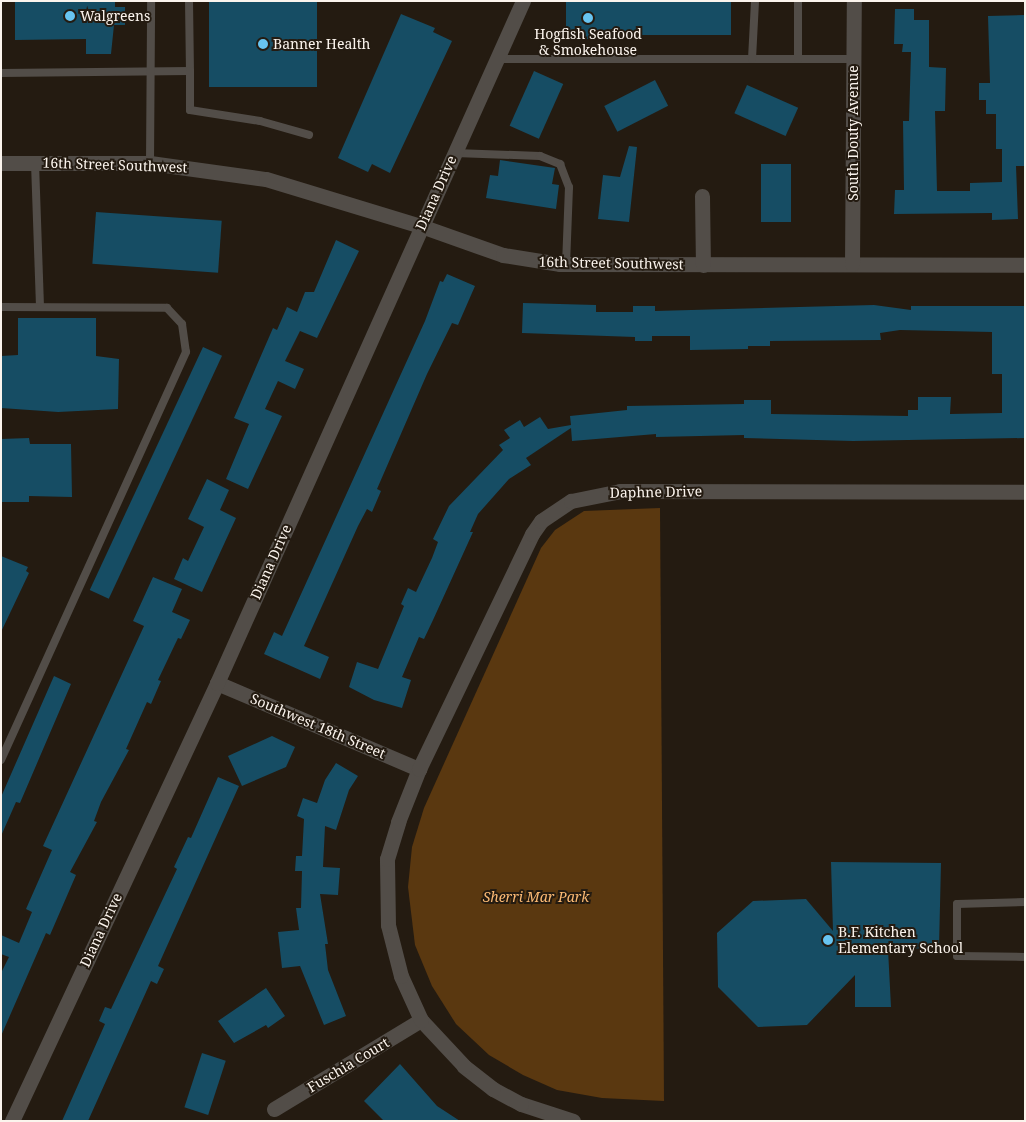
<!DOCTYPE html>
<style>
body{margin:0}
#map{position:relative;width:1026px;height:1122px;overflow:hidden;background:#241b11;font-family:"Noto Serif",serif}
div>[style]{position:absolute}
.green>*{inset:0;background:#5a3810}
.building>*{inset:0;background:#164d64;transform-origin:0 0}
.lane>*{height:8px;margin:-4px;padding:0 4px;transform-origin:4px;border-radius:4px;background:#524d48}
.street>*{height:15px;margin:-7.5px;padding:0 7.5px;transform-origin:7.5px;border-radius:7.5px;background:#524d48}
.dots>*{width:14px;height:14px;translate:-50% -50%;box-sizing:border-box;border:2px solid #241b11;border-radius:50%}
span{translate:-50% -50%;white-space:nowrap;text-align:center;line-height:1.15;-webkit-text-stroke:4px #241b11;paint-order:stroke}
.poi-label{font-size:14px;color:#fbf4ed}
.left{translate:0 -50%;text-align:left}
.street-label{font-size:14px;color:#fbf4ed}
.park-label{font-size:14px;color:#fcba74;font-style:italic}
.frame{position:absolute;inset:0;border:2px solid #fbf4ed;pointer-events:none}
</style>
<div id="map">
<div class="green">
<i style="clip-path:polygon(660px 508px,664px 1101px,602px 1098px,557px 1090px,523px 1075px,489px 1055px,456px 1024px,432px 986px,415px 945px,408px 887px,412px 847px,424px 808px,541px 548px,555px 530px,584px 511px)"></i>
</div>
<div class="building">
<i style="clip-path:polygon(15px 1px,115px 1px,115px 7px,125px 7px,125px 25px,114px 25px,111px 54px,86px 54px,86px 39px,15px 40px)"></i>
<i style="left:209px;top:1px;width:108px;height:86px"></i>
<i style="clip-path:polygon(566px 1px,731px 1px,731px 35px,622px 35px,622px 39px,566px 39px)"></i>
<i style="clip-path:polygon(895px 9px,914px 9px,914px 20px,929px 20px,929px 67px,946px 68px,945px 111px,935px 111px,937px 191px,970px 191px,970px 183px,1002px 182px,1002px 149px,996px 149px,996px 114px,986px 114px,986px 100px,979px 100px,979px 83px,990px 83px,988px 16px,1025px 15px,1025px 166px,1016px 166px,1018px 219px,992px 220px,992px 213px,894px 214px,895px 190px,904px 190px,903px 121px,909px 121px,911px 52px,902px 52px,903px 44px,894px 44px)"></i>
<i style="clip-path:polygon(401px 14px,435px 28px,433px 32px,452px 41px,390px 173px,372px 164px,368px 172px,338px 158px)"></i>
<i style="left:534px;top:71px;width:32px;height:60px;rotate:24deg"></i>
<i style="left:655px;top:80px;width:29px;height:57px;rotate:63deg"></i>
<i style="left:747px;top:85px;width:56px;height:31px;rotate:24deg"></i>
<i style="clip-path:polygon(629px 146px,637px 147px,629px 222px,598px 219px,603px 175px,620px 177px)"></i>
<i style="clip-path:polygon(500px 160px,555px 168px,552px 184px,559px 185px,556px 209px,486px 198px,490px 175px,498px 176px)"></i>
<i style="left:761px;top:164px;width:30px;height:58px"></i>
<i style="left:96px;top:212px;width:126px;height:52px;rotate:4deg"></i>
<i style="clip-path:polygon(336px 240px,359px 251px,317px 338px,300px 331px,285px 361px,304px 369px,295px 389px,278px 381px,265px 409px,282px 416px,248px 489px,226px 479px,249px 424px,234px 418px,273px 328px,277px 330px,287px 307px,297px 312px,305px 292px,314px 292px)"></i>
<i style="clip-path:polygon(447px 274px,475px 286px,458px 325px,452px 323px,427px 374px,377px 489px,381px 491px,372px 512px,367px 509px,358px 526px,304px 646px,329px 657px,320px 679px,264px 654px,274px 632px,282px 636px,425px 321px,440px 281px,443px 282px)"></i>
<i style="clip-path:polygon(523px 303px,596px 305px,596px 312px,633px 312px,633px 306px,655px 306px,655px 311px,874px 305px,911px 310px,911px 306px,1025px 306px,1025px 438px,853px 441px,744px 438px,744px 435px,656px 437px,656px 434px,572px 441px,571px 428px,526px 458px,531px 465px,509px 479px,478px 514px,470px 532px,473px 532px,433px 620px,424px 639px,419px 637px,402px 677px,411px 680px,402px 708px,374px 700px,349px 687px,357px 662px,378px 669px,404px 606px,401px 604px,408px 588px,416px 592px,432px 558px,438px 542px,433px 539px,449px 506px,503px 450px,499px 445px,510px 438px,504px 430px,520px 420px,524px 427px,540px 417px,548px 429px,571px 425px,570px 416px,627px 410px,627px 406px,744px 404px,744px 400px,771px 400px,771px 414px,908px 416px,908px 410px,918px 410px,918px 397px,951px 397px,950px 414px,1002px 413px,1002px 374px,992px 374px,992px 332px,900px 330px,880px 333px,881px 340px,770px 341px,770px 346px,748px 346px,748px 349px,690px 350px,690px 336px,652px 336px,652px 341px,635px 341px,635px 337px,522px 333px)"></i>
<i style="clip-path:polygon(18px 318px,96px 318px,96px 356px,119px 359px,118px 409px,58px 412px,1px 408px,1px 356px,18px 355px)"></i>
<i style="left:203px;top:347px;width:21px;height:268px;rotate:25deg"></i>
<i style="clip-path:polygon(29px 438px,30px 444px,71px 444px,72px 497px,29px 496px,29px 502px,1px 502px,1px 439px)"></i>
<i style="clip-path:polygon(207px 479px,229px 490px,220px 510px,236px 518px,202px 592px,174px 579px,183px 558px,188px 561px,204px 527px,188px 519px)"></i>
<i style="clip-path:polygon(1px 556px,28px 567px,26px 571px,29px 573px,1px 632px)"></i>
<i style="clip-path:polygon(153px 577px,182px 589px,172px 612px,190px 620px,181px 639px,178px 638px,158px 680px,161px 681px,151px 704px,147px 702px,126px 749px,129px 750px,101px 802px,94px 821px,97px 822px,70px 872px,76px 875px,50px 935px,46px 933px,1px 1036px,1px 973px,9px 957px,1px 954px,1px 935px,19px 943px,32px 912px,26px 909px,52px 850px,43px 846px,144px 626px,133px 621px)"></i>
<i style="clip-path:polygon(54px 676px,71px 684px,20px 803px,16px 802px,1px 836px,1px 797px)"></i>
<i style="clip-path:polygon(272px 736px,295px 747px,286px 767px,242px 786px,228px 756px)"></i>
<i style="clip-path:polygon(336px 763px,358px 776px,349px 790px,336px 830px,325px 826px,323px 867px,340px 868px,338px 895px,320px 894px,328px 944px,325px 944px,328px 970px,346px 1016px,324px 1025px,300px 966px,282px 968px,278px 932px,299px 930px,296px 908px,301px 908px,302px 871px,295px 871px,296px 856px,302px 856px,304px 819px,297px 816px,303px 798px,317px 803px,325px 780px)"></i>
<i style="clip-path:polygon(218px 777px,239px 786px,158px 966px,164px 969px,157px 984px,151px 981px,88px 1121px,62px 1121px,105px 1024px,99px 1021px,105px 1007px,111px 1009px,177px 869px,174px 867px,188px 837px,191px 838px)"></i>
<i style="clip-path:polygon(831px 862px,941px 863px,939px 948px,888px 949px,891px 1007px,855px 1007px,855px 975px,807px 1025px,758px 1027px,718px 987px,717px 933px,753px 901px,806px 899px,833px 931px)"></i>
<i style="clip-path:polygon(266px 988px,285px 1016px,268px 1028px,266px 1025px,234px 1043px,218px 1021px)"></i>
<i style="left:202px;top:1053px;width:25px;height:57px;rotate:18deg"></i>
<i style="clip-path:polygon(400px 1064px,437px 1106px,460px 1121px,384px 1121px,364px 1101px)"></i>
</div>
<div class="lane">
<i style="left:189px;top:1px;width:70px;rotate:89.2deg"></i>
<i style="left:497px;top:59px;width:356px"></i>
<i style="left:752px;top:59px;width:58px;rotate:-87deg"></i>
<i style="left:798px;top:59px;width:58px;rotate:-90deg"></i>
<i style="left:1px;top:73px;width:189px;rotate:-0.6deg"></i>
<i style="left:190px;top:71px;width:39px;rotate:90deg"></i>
<i style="left:190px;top:110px;width:71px;rotate:8.9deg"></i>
<i style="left:260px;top:121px;width:51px;rotate:15.9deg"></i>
<i style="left:455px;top:153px;width:85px;rotate:2deg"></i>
<i style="left:540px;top:156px;width:22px;rotate:22deg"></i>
<i style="left:560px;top:164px;width:25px;rotate:69deg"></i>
<i style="left:569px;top:187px;width:77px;rotate:92.2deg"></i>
<i style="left:35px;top:163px;width:144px;rotate:88deg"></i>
<i style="left:150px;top:163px;width:162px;rotate:-89.6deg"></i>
<i style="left:1px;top:307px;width:166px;rotate:0.3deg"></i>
<i style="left:167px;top:308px;width:22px;rotate:47deg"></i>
<i style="left:182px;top:324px;width:28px;rotate:82deg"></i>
<i style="left:186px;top:352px;width:448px;rotate:114.4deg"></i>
<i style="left:1025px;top:902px;width:68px;rotate:178.3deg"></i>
<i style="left:957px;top:904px;width:52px;rotate:90deg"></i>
<i style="left:957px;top:956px;width:68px;rotate:0.8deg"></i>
</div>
<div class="street">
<i style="left:1px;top:163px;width:149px"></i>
<i style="left:150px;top:163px;width:117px;rotate:7.9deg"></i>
<i style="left:266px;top:179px;width:162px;rotate:16.9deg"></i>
<i style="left:421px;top:226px;width:87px;rotate:19.5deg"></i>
<i style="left:503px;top:255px;width:58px;rotate:9deg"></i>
<i style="left:560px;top:264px;width:465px;rotate:0.1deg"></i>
<i style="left:702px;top:196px;width:69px;rotate:89.2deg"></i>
<i style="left:852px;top:264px;width:263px;rotate:-89.6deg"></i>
<i style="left:217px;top:683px;width:220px;rotate:23.1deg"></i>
<i style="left:274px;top:1109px;width:172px;rotate:-31.2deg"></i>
<i style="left:12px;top:1121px;width:484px;rotate:-64.9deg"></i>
<i style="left:217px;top:683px;width:748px;rotate:-65.84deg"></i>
<i style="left:573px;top:1121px;width:55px;rotate:-161.9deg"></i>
<i style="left:521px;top:1104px;width:32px;rotate:-152deg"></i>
<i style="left:493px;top:1089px;width:37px;rotate:-142deg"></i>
<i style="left:464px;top:1066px;width:63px;rotate:-133.1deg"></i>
<i style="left:421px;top:1020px;width:48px;rotate:-114.4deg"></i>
<i style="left:401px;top:976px;width:53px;rotate:-104.3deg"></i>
<i style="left:388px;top:925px;width:66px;rotate:-90.9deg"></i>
<i style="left:387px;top:859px;width:39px;rotate:-73deg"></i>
<i style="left:398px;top:822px;width:57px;rotate:-68.4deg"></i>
<i style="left:419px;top:769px;width:261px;rotate:-64.3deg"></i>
<i style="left:532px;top:534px;width:16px;rotate:-55deg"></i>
<i style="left:541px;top:521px;width:36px;rotate:-34deg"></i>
<i style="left:571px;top:501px;width:50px;rotate:-11.5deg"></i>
<i style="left:620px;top:491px;width:405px;rotate:0.1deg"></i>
</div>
<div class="dots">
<i style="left:70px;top:16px;background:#68c4f0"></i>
<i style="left:588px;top:18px;background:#68c4f0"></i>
<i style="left:263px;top:44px;background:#68c4f0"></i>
<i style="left:828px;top:940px;background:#68c4f0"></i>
</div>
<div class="poi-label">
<span class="left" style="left:80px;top:16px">Walgreens</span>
<span style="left:588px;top:42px">Hogfish Seafood<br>&amp; Smokehouse</span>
<span class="left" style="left:273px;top:44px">Banner Health</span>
<span class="left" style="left:838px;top:940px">B.F. Kitchen<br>Elementary School</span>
</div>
<div class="street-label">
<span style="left:853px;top:133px;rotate:-90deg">South Douty Avenue</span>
<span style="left:115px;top:165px;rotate:2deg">16th Street Southwest</span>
<span style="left:436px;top:193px;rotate:-66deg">Diana Drive</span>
<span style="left:611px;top:263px;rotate:1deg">16th Street Southwest</span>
<span style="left:656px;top:492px;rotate:-1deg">Daphne Drive</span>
<span style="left:271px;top:562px;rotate:-66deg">Diana Drive</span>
<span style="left:318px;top:726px;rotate:23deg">Southwest 18th Street</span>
<span style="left:101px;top:930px;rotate:-65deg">Diana Drive</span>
<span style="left:348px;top:1065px;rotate:-31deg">Fuschia Court</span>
</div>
<div class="park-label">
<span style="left:536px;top:897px">Sherri Mar Park</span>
</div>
<div class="frame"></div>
</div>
